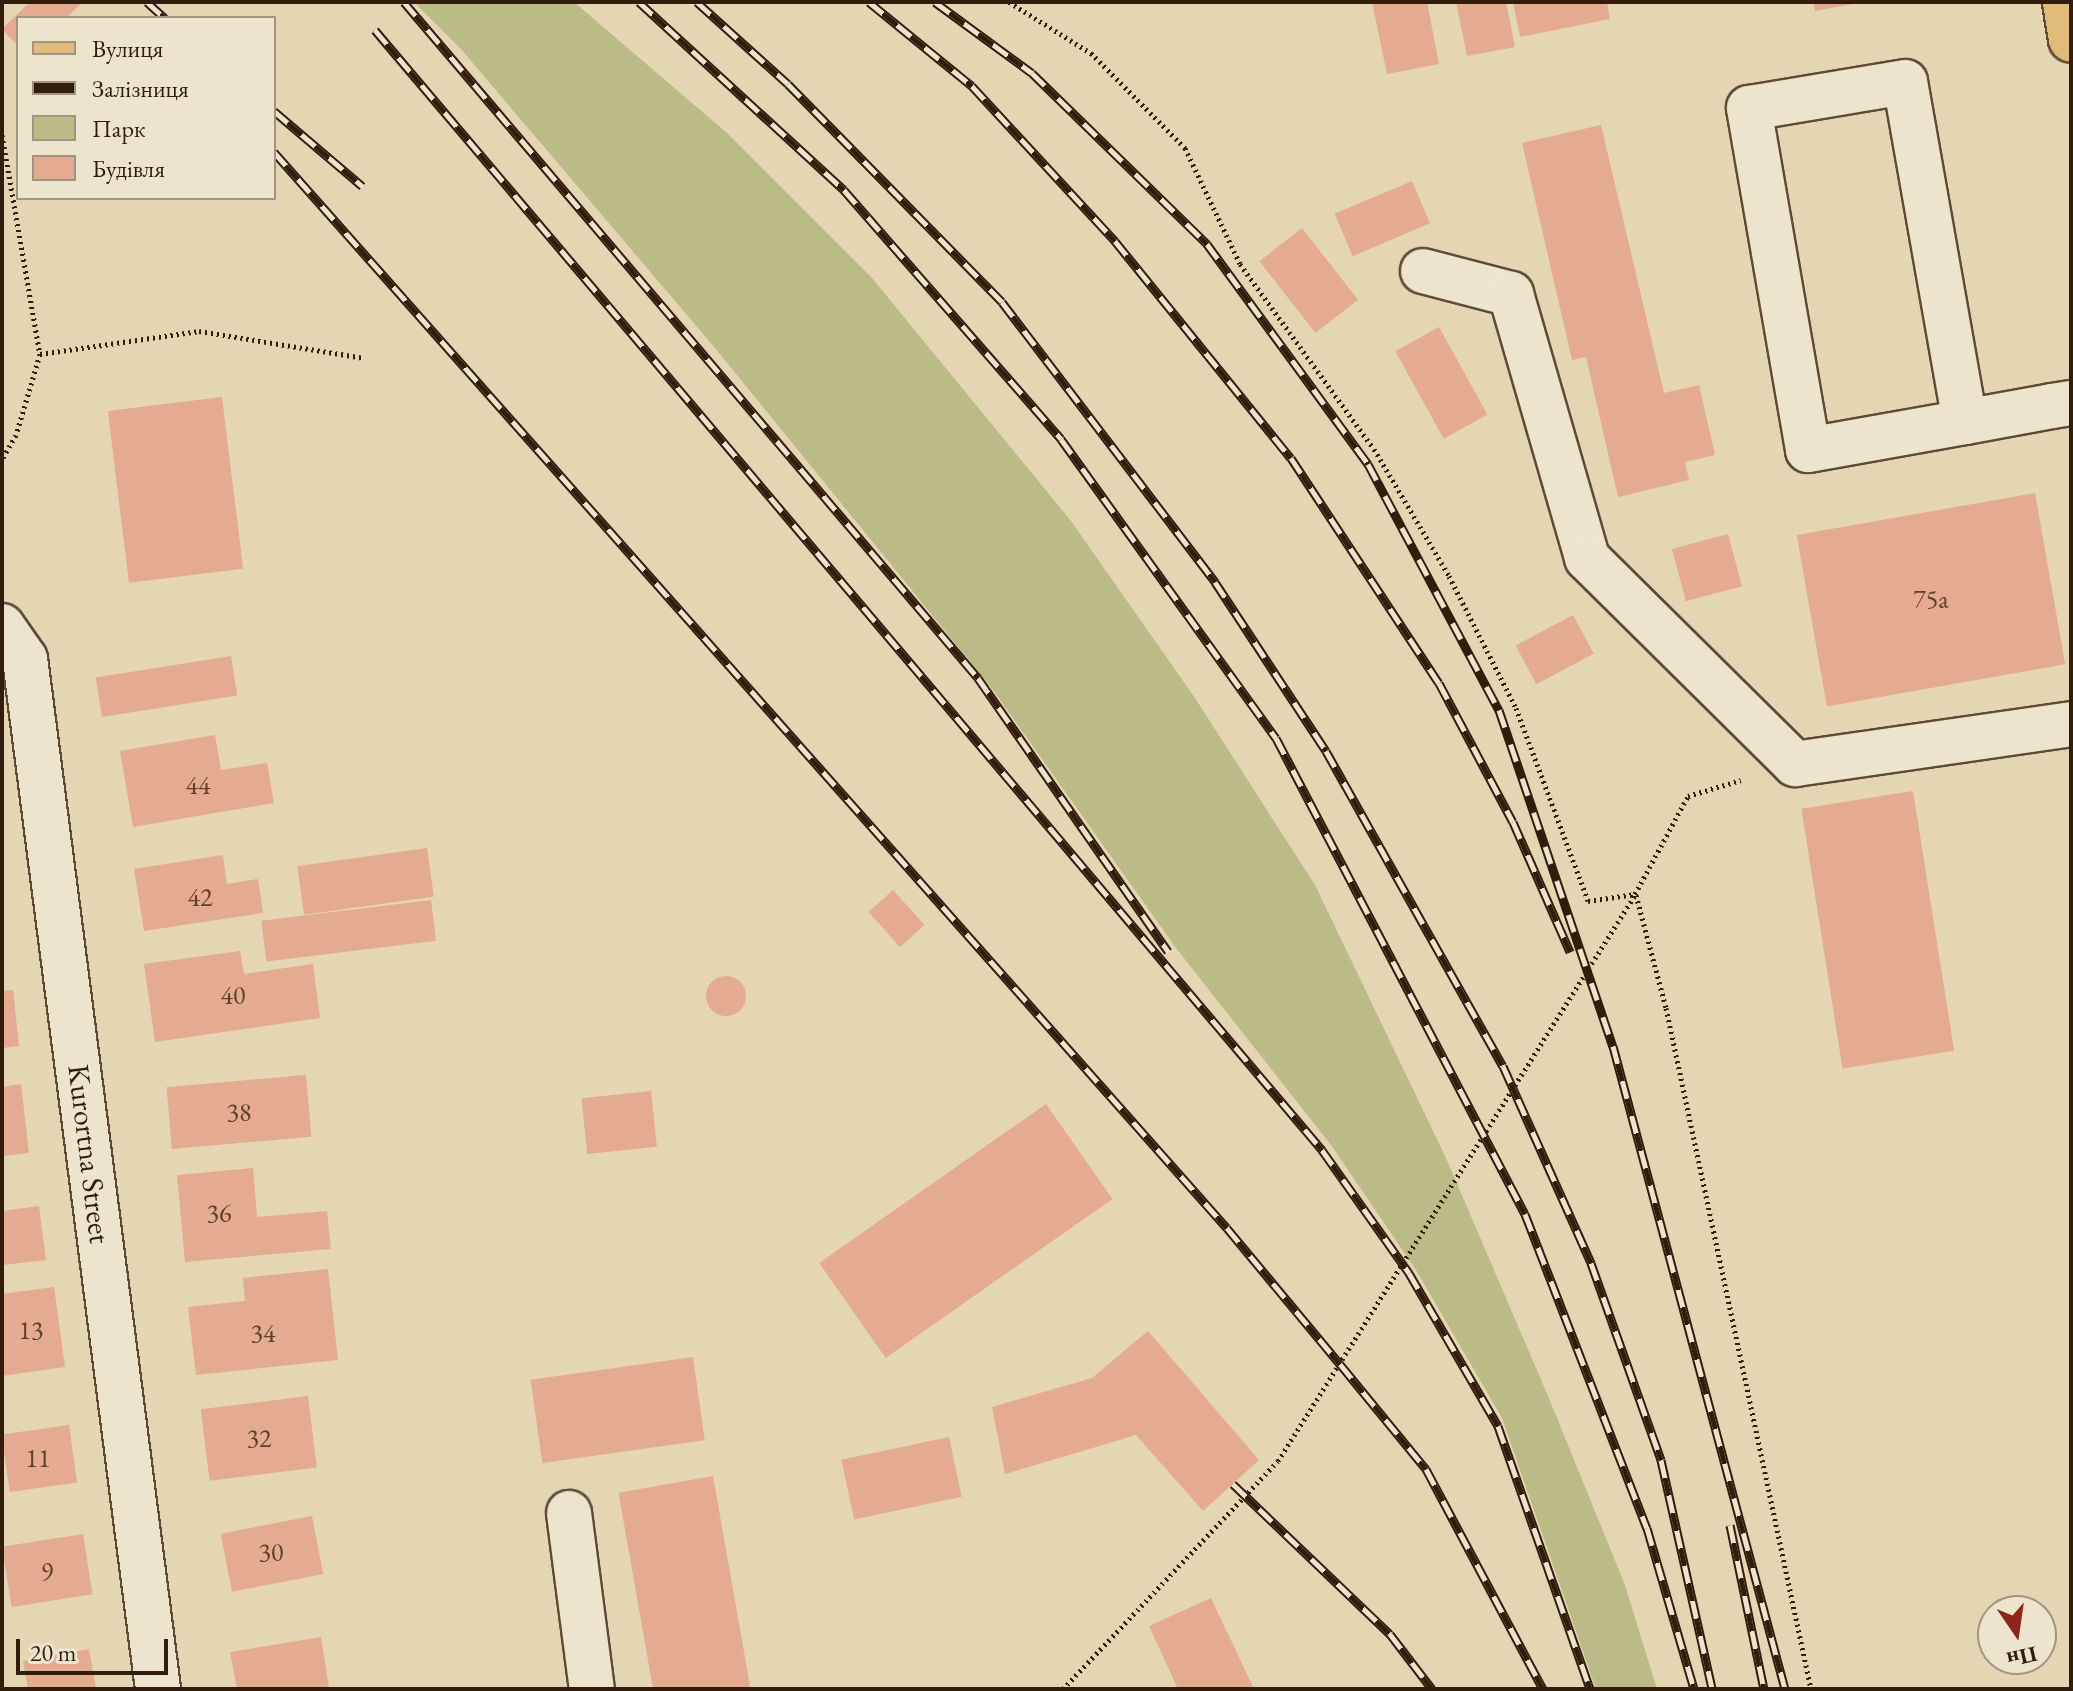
<!DOCTYPE html>
<meta charset="utf-8">
<style>
body{margin:0}
#map{position:relative;width:2073px;height:1691px;overflow:hidden;background:#e4d5b3;font-family:"EB Garamond",serif}
div>[style]{position:absolute}
.green>*{inset:0;background:#bb8}
.building>*{inset:0;background:#e4ab90;transform-origin:0 0}
.round{border-radius:50%}
.path>*{height:5px;margin-top:-2.5px;transform-origin:0;background:repeating-linear-gradient(90deg,#321d0c 0 2px,transparent 0 6px)}
.roads{filter:drop-shadow(2px 0 #5e4b36) drop-shadow(-2px 0 #5e4b36) drop-shadow(0 2px #5e4b36) drop-shadow(0 -2px #5e4b36)}
.minor>*{height:44px;margin:-22px;padding:0 22px;transform-origin:22px;border-radius:22px;background:#ede4ce}
.major>*{height:44px;margin:-22px;padding:0 22px;transform-origin:22px;border-radius:22px;background:#e2ba7a}
.rail>*{height:9px;margin-top:-4.5px;transform-origin:0;background:repeating-linear-gradient(90deg,#ede4ce 0 18px,#321d0c 0 36px);box-sizing:border-box;border-block:2px solid #321d0c}
span{translate:-50% -50%;white-space:nowrap;text-align:center;line-height:1.15;-webkit-text-stroke:7px #ede4ce;paint-order:stroke}
.number-label{font-size:26px;color:#5e402d}
.number-label span{-webkit-text-stroke-width:0}
.street-label{font-size:30px;color:#321d0c}
.frame{position:absolute;inset:0;border:4px solid #321d0c;pointer-events:none}
.legend{position:absolute;left:16px;top:16px;width:260px;height:184px;box-sizing:border-box;background:#ede4ce;border:2px solid #a29480;margin:0;padding:10px 14px;list-style:none;font-size:24px;color:#321d0c}
.legend li{display:flex;align-items:center;gap:16px;height:40px}
.legend b{width:40px;border:2px solid #a29480}
.north{position:absolute;left:1977px;top:1595px;width:80px;height:80px;box-sizing:border-box;background:#ede4ce;border:2px solid #a29480;border-radius:50%;rotate:167deg;font-size:22px;font-weight:700;line-height:32px;text-align:center;color:#321d0c}
.north::after{content:'';display:block;margin:auto;width:28px;height:36px;background:#8f2418;clip-path:polygon(50% 0,100% 100%,50% 72%,0 100%)}
.scale{position:absolute;left:16px;top:1639px;width:152px;height:36px;box-sizing:border-box;border:4px solid #321d0c;border-top:0;padding-left:10px;font-size:24px;line-height:28px;white-space:nowrap;color:#321d0c;-webkit-text-stroke:6px #ede4ce;paint-order:stroke}
</style>
<div id="map">
<div class="green">
<i style="clip-path:polygon(414px 2px,574px 2px,727px 133px,872px 278px,1071px 521px,1195px 698px,1315px 885px,1446px 1158px,1548px 1396px,1625px 1585px,1657px 1689px,1596px 1689px,1502px 1418px,1416px 1270px,1331px 1145px,1176px 948px,993px 690px,715px 348px,460px 48px)"></i>
</div>
<div class="building">
<i style="clip-path:polygon(30px 2px,83px 2px,66px 18px,18px 18px,18px 46px,2px 29px)"></i>
<i style="clip-path:polygon(1372px 2px,1427px 2px,1439px 64px,1387px 74px)"></i>
<i style="clip-path:polygon(1456px 2px,1506px 2px,1515px 47px,1467px 56px)"></i>
<i style="clip-path:polygon(1513px 2px,1607px 2px,1610px 19px,1520px 37px)"></i>
<i style="clip-path:polygon(1813px 2px,1853px 2px,1853px 4px,1815px 11px)"></i>
<i style="clip-path:polygon(1601px 125px,1664px 393px,1699px 385px,1715px 455px,1685px 462px,1689px 480px,1618px 497px,1586px 357px,1572px 360px,1522px 143px)"></i>
<i style="left:1412px;top:181px;width:46px;height:84px;rotate:67deg"></i>
<i style="left:1302px;top:228px;width:91px;height:54px;rotate:52deg"></i>
<i style="left:1439px;top:327px;width:100px;height:50px;rotate:61deg"></i>
<i style="left:222px;top:397px;width:173px;height:115px;rotate:83deg"></i>
<i style="left:2035px;top:493px;width:174px;height:242px;rotate:80deg"></i>
<i style="left:1728px;top:534px;width:54px;height:58px;rotate:75deg"></i>
<i style="left:1573px;top:615px;width:44px;height:65px;rotate:62deg"></i>
<i style="left:231px;top:656px;width:40px;height:137px;rotate:81deg"></i>
<i style="clip-path:polygon(215px 735px,221px 770px,267px 763px,274px 803px,133px 827px,120px 751px)"></i>
<i style="left:1913px;top:791px;width:263px;height:113px;rotate:81deg"></i>
<i style="left:427px;top:848px;width:49px;height:131px;rotate:82deg"></i>
<i style="clip-path:polygon(223px 855px,227px 884px,258px 879px,263px 913px,144px 931px,134px 869px)"></i>
<i style="left:893px;top:890px;width:47px;height:33px;rotate:48deg"></i>
<i style="left:431px;top:900px;width:41px;height:171px;rotate:83deg"></i>
<i style="clip-path:polygon(240px 951px,244px 974px,313px 964px,320px 1018px,155px 1042px,144px 964px)"></i>
<i class="round" style="left:706px;top:976px;width:40px;height:40px"></i>
<i style="clip-path:polygon(13px 990px,19px 1046px,2px 1048px,2px 991px)"></i>
<i style="left:306px;top:1075px;width:62px;height:140px;rotate:85deg"></i>
<i style="clip-path:polygon(21px 1084px,29px 1153px,2px 1156px,2px 1087px)"></i>
<i style="left:651px;top:1091px;width:56px;height:70px;rotate:84deg"></i>
<i style="left:1046px;top:1104px;width:116px;height:277px;rotate:55deg"></i>
<i style="clip-path:polygon(253px 1168px,257px 1217px,327px 1211px,331px 1249px,185px 1262px,177px 1175px)"></i>
<i style="clip-path:polygon(39px 1206px,46px 1260px,2px 1265px,2px 1211px)"></i>
<i style="clip-path:polygon(328px 1269px,338px 1360px,196px 1375px,188px 1307px,245px 1301px,243px 1278px)"></i>
<i style="clip-path:polygon(54px 1287px,65px 1367px,2px 1376px,2px 1294px)"></i>
<i style="clip-path:polygon(1148px 1331px,1259px 1460px,1203px 1511px,1136px 1435px,1005px 1474px,992px 1407px,1092px 1378px)"></i>
<i style="left:693px;top:1357px;width:84px;height:164px;rotate:82deg"></i>
<i style="left:308px;top:1396px;width:72px;height:108px;rotate:83deg"></i>
<i style="left:69px;top:1425px;width:58px;height:68px;rotate:82deg"></i>
<i style="left:949px;top:1437px;width:61px;height:110px;rotate:78deg"></i>
<i style="left:713px;top:1476px;width:216px;height:96px;rotate:80deg"></i>
<i style="left:312px;top:1516px;width:59px;height:93px;rotate:79deg"></i>
<i style="left:83px;top:1534px;width:61px;height:82px;rotate:81deg"></i>
<i style="clip-path:polygon(1211px 1598px,1254px 1689px,1178px 1689px,1149px 1626px)"></i>
<i style="clip-path:polygon(321px 1637px,329px 1688px,237px 1689px,230px 1652px)"></i>
<i style="clip-path:polygon(89px 1649px,96px 1689px,28px 1689px,23px 1661px)"></i>
</div>
<div class="path">
<i style="left:1009px;top:2px;width:97px;rotate:31.9deg"></i>
<i style="left:1091px;top:53px;width:134px;rotate:45.3deg"></i>
<i style="left:1185px;top:148px;width:128px;rotate:64.6deg"></i>
<i style="left:1240px;top:264px;width:228px;rotate:54.1deg"></i>
<i style="left:1374px;top:449px;width:147px;rotate:59.4deg"></i>
<i style="left:1449px;top:576px;width:148px;rotate:63.1deg"></i>
<i style="left:1516px;top:708px;width:206px;rotate:69.5deg"></i>
<i style="left:1588px;top:901px;width:48px;rotate:-8.5deg"></i>
<i style="left:1635px;top:894px;width:111px;rotate:-61.6deg"></i>
<i style="left:1688px;top:796px;width:55px;rotate:-16.8deg"></i>
<i style="left:2px;top:135px;width:222px;rotate:80.2deg"></i>
<i style="left:40px;top:354px;width:84px;rotate:106.5deg"></i>
<i style="left:16px;top:435px;width:28px;rotate:120deg"></i>
<i style="left:40px;top:354px;width:161px;rotate:-8.2deg"></i>
<i style="left:199px;top:331px;width:166px;rotate:9.3deg"></i>
<i style="left:1636px;top:895px;width:117px;rotate:75.1deg"></i>
<i style="left:1666px;top:1008px;width:696px;rotate:77.98deg"></i>
<i style="left:1063px;top:1689px;width:313px;rotate:-46.7deg"></i>
<i style="left:1278px;top:1461px;width:669px;rotate:-57.76deg"></i>
</div>
<div class="roads">
<div class="minor">
<i style="left:1423px;top:271px;width:91px;rotate:14.6deg"></i>
<i style="left:1511px;top:294px;width:275px;rotate:73.9deg"></i>
<i style="left:1587px;top:558px;width:293px;rotate:44.7deg"></i>
<i style="left:1795px;top:764px;width:279px;rotate:-8.2deg"></i>
<i style="left:1965px;top:422px;width:345px;rotate:-100deg"></i>
<i style="left:1905px;top:82px;width:158px;rotate:170.5deg"></i>
<i style="left:1749px;top:108px;width:347px;rotate:80.2deg"></i>
<i style="left:1808px;top:450px;width:159px;rotate:-10.1deg"></i>
<i style="left:1965px;top:422px;width:88px;rotate:-10.4deg"></i>
<i style="left:2052px;top:406px;width:19px;rotate:-9deg"></i>
<i style="left:2px;top:626px;width:40px;rotate:55.1deg"></i>
<i style="left:25px;top:659px;width:1039px;rotate:82.64deg"></i>
<i style="left:569px;top:1513px;width:177px;rotate:82.6deg"></i>
</div>
<div class="major">
<i style="left:2065px;top:2px;width:38px;rotate:81deg"></i>
</div>
</div>
<div class="rail">
<i style="left:147px;top:2px;width:24px;rotate:42deg"></i>
<i style="left:404px;top:2px;width:887px;rotate:49.66deg"></i>
<i style="left:978px;top:678px;width:333px;rotate:55.2deg"></i>
<i style="left:639px;top:2px;width:278px;rotate:42.5deg"></i>
<i style="left:844px;top:190px;width:330px;rotate:48.9deg"></i>
<i style="left:1061px;top:439px;width:368px;rotate:54.3deg"></i>
<i style="left:1276px;top:738px;width:537px;rotate:62.39deg"></i>
<i style="left:1525px;top:1214px;width:337px;rotate:68.8deg"></i>
<i style="left:1647px;top:1528px;width:168px;rotate:73.7deg"></i>
<i style="left:697px;top:2px;width:122px;rotate:42deg"></i>
<i style="left:788px;top:84px;width:305px;rotate:45.5deg"></i>
<i style="left:1002px;top:302px;width:352px;rotate:52.7deg"></i>
<i style="left:1215px;top:582px;width:202px;rotate:56.7deg"></i>
<i style="left:1326px;top:751px;width:361px;rotate:60.7deg"></i>
<i style="left:1503px;top:1066px;width:216px;rotate:65.9deg"></i>
<i style="left:1591px;top:1263px;width:209px;rotate:70.4deg"></i>
<i style="left:1661px;top:1460px;width:235px;rotate:77.4deg"></i>
<i style="left:869px;top:2px;width:133px;rotate:39.2deg"></i>
<i style="left:972px;top:86px;width:211px;rotate:47.3deg"></i>
<i style="left:1115px;top:241px;width:279px;rotate:51deg"></i>
<i style="left:1291px;top:458px;width:269px;rotate:56.7deg"></i>
<i style="left:1439px;top:683px;width:157px;rotate:62deg"></i>
<i style="left:1513px;top:822px;width:142px;rotate:66.3deg"></i>
<i style="left:935px;top:2px;width:120px;rotate:36.2deg"></i>
<i style="left:1032px;top:73px;width:245px;rotate:44.3deg"></i>
<i style="left:1207px;top:244px;width:273px;rotate:53.8deg"></i>
<i style="left:1368px;top:464px;width:279px;rotate:62deg"></i>
<i style="left:1499px;top:710px;width:355px;rotate:71.3deg"></i>
<i style="left:1613px;top:1046px;width:666px;rotate:75.02deg"></i>
<i style="left:375px;top:30px;width:1467px;rotate:49.78deg"></i>
<i style="left:1322px;top:1150px;width:151px;rotate:54.7deg"></i>
<i style="left:1409px;top:1273px;width:177px;rotate:59.8deg"></i>
<i style="left:1498px;top:1426px;width:279px;rotate:70.7deg"></i>
<i style="left:274px;top:111px;width:116px;rotate:40.4deg"></i>
<i style="left:274px;top:152px;width:1437px;rotate:48.47deg"></i>
<i style="left:1227px;top:1228px;width:177px;rotate:50.3deg"></i>
<i style="left:1340px;top:1364px;width:136px;rotate:50.7deg"></i>
<i style="left:1426px;top:1469px;width:249px;rotate:62deg"></i>
<i style="left:1233px;top:1484px;width:217px;rotate:43.7deg"></i>
<i style="left:1390px;top:1634px;width:69px;rotate:52.6deg"></i>
<i style="left:1730px;top:1525px;width:167px;rotate:78.3deg"></i>
</div>
<div class="number-label">
<span style="left:1931px;top:600px">75а</span>
<span style="left:198px;top:786px">44</span>
<span style="left:200px;top:898px">42</span>
<span style="left:233px;top:996px">40</span>
<span style="left:239px;top:1113px">38</span>
<span style="left:219px;top:1214px">36</span>
<span style="left:31px;top:1331px">13</span>
<span style="left:263px;top:1334px">34</span>
<span style="left:259px;top:1439px">32</span>
<span style="left:38px;top:1459px">11</span>
<span style="left:271px;top:1553px">30</span>
<span style="left:47px;top:1573px">9</span>
</div>
<div class="street-label">
<span style="left:89px;top:1154px;rotate:83deg">Kurortna Street</span>
</div>
<div class="frame"></div>
<ul class="legend">
<li><b style="height:10px;background:#e2ba7a"></b>Вулиця</li>
<li><b style="height:10px;background:#321d0c"></b>Залізниця</li>
<li><b style="height:22px;background:#bb8"></b>Парк</li>
<li><b style="height:22px;background:#e4ab90"></b>Будівля</li>
</ul>
<div class="north">Пн</div>
<div class="scale">20 m</div>
</div>
